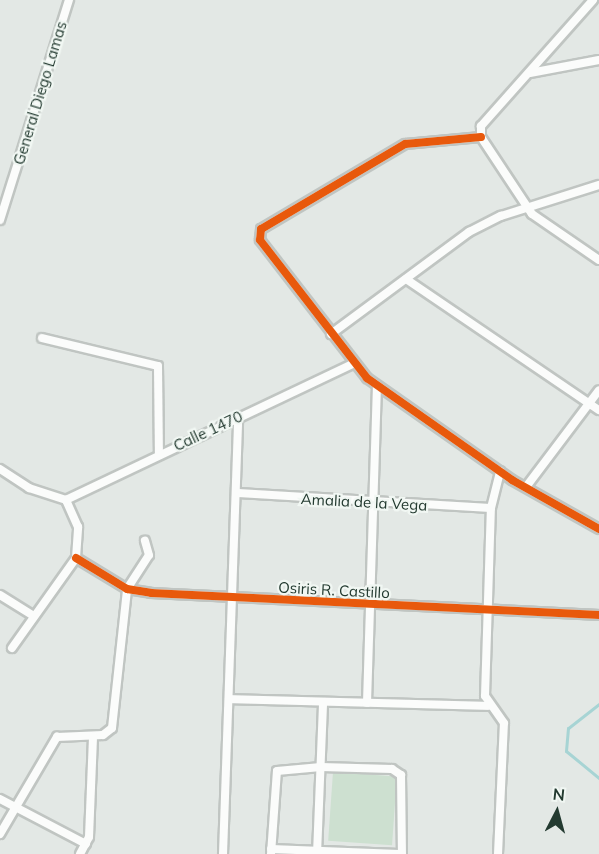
<!DOCTYPE html>
<style>
body{margin:0}
#map{position:relative;width:599px;height:854px;overflow:hidden;background:#e3e8e5;font-family:Mulish,sans-serif}
div>[style]{position:absolute}
.green>*{inset:0;background:#cde0d0;transform-origin:0 0}
.stream>*{height:3px;margin:-1.5px;padding:0 1.5px;transform-origin:1.5px;border-radius:1.5px;background:#a7d4d4}
.roads{filter:drop-shadow(2px 0 #c0c5c2) drop-shadow(-2px 0 #c0c5c2) drop-shadow(0 2px #c0c5c2) drop-shadow(0 -2px #c0c5c2)}
.street>*{height:8px;margin:-4px;padding:0 4px;transform-origin:4px;border-radius:4px;background:#fbfcfb}
.cycleway>*{height:8px;margin:-4px;padding:0 4px;transform-origin:4px;border-radius:4px;background:#e8590c}
span{translate:-50% -50%;white-space:nowrap;text-align:center;line-height:1.15;-webkit-text-stroke:4.5px #f1f7f3;paint-order:stroke}
.street-label{font-size:15px;color:#233a30}
.north{position:absolute;left:527px;top:782px;width:60px;height:60px;-webkit-text-stroke:4px #f1f7f3;paint-order:stroke;rotate:6deg;font-size:16px;font-weight:700;line-height:24px;text-align:center;color:#233a30}
.north::after{content:'';display:block;margin:auto;width:21px;height:27px;background:#233a30;clip-path:polygon(50% 0,100% 100%,50% 72%,0 100%)}
</style>
<div id="map">
<div class="green">
<i style="left:333px;top:772px;width:64px;height:69px;rotate:4deg"></i>
</div>
<div class="stream">
<i style="left:599px;top:704px;width:39px;rotate:142deg"></i>
<i style="left:568px;top:728px;width:23px;rotate:95deg"></i>
<i style="left:566px;top:751px;width:43px;rotate:39.3deg"></i>
</div>
<div class="roads">
<div class="street">
<i style="left:593px;top:0;width:169px;rotate:131.6deg"></i>
<i style="left:481px;top:126px;width:11px;rotate:90deg"></i>
<i style="left:481px;top:137px;width:92px;rotate:56.5deg"></i>
<i style="left:532px;top:214px;width:81px;rotate:34.5deg"></i>
<i style="left:530px;top:73px;width:70px;rotate:-10.7deg"></i>
<i style="left:481px;top:137px;width:76px;rotate:174.7deg"></i>
<i style="left:405px;top:144px;width:167px;rotate:149.4deg"></i>
<i style="left:261px;top:229px;width:11px;rotate:95deg"></i>
<i style="left:260px;top:240px;width:175px;rotate:52.2deg"></i>
<i style="left:367px;top:378px;width:177px;rotate:35.1deg"></i>
<i style="left:512px;top:480px;width:100px;rotate:29.4deg"></i>
<i style="left:0;top:220px;width:231px;rotate:-72.6deg"></i>
<i style="left:406px;top:279px;width:233px;rotate:34.2deg"></i>
<i style="left:331px;top:334px;width:172px;rotate:-36.5deg"></i>
<i style="left:469px;top:232px;width:36px;rotate:-27deg"></i>
<i style="left:501px;top:216px;width:103px;rotate:-17.6deg"></i>
<i style="left:42px;top:338px;width:119px;rotate:13.6deg"></i>
<i style="left:158px;top:366px;width:89px;rotate:89.4deg"></i>
<i style="left:0;top:469px;width:35px;rotate:33deg"></i>
<i style="left:29px;top:488px;width:39px;rotate:18deg"></i>
<i style="left:526px;top:487px;width:121px;rotate:-53deg"></i>
<i style="left:238px;top:493px;width:253px;rotate:3.4deg"></i>
<i style="left:66px;top:500px;width:317px;rotate:-25.4deg"></i>
<i style="left:76px;top:558px;width:60px;rotate:31.3deg"></i>
<i style="left:127px;top:589px;width:24px;rotate:9deg"></i>
<i style="left:151px;top:593px;width:449px;rotate:2.8deg"></i>
<i style="left:0;top:595px;width:40px;rotate:32deg"></i>
<i style="left:12px;top:648px;width:110px;rotate:-54.6deg"></i>
<i style="left:76px;top:558px;width:31px;rotate:-86deg"></i>
<i style="left:78px;top:527px;width:30px;rotate:-114deg"></i>
<i style="left:229px;top:699px;width:259px;rotate:1.5deg"></i>
<i style="left:367px;top:703px;width:317px;rotate:-88.2deg"></i>
<i style="left:0;top:799px;width:97px;rotate:27.6deg"></i>
<i style="left:0;top:834px;width:113px;rotate:-59.6deg"></i>
<i style="left:57px;top:737px;width:46px;rotate:-2.5deg"></i>
<i style="left:103px;top:735px;width:11px;rotate:-38deg"></i>
<i style="left:112px;top:728px;width:140px;rotate:-83.8deg"></i>
<i style="left:127px;top:589px;width:40px;rotate:-57.1deg"></i>
<i style="left:149px;top:555px;width:15px;rotate:-106deg"></i>
<i style="left:271px;top:849px;width:128px;rotate:2.2deg"></i>
<i style="left:80px;top:854px;width:19px;rotate:-62deg"></i>
<i style="left:89px;top:837px;width:101px;rotate:-87.7deg"></i>
<i style="left:223px;top:854px;width:436px;rotate:-88deg"></i>
<i style="left:271px;top:854px;width:83px;rotate:-85.9deg"></i>
<i style="left:277px;top:771px;width:44px;rotate:-5.2deg"></i>
<i style="left:321px;top:767px;width:71px;rotate:1.6deg"></i>
<i style="left:392px;top:769px;width:11px;rotate:34deg"></i>
<i style="left:401px;top:775px;width:79px;rotate:89.3deg"></i>
<i style="left:317px;top:854px;width:151px;rotate:-87.7deg"></i>
<i style="left:498px;top:854px;width:131px;rotate:-87.4deg"></i>
<i style="left:504px;top:723px;width:33px;rotate:-125deg"></i>
<i style="left:485px;top:696px;width:188px;rotate:-88.2deg"></i>
<i style="left:491px;top:508px;width:38px;rotate:-76deg"></i>
</div>
</div>
<div class="cycleway">
<i style="left:481px;top:137px;width:76px;rotate:174.7deg"></i>
<i style="left:405px;top:144px;width:167px;rotate:149.4deg"></i>
<i style="left:261px;top:229px;width:11px;rotate:95deg"></i>
<i style="left:260px;top:240px;width:175px;rotate:52.2deg"></i>
<i style="left:367px;top:378px;width:177px;rotate:35.1deg"></i>
<i style="left:512px;top:480px;width:100px;rotate:29.4deg"></i>
<i style="left:76px;top:558px;width:60px;rotate:31.3deg"></i>
<i style="left:127px;top:589px;width:24px;rotate:9deg"></i>
<i style="left:151px;top:593px;width:449px;rotate:2.8deg"></i>
</div>
<div class="street-label">
<span style="left:40px;top:93px;rotate:-73deg">General Diego Lamas</span>
<span style="left:208px;top:431px;rotate:-25deg">Calle 1470</span>
<span style="left:364px;top:502px;rotate:3deg">Amalia de la Vega</span>
<span style="left:334px;top:590px;rotate:3deg">Osiris R. Castillo</span>
</div>
<div class="north">N</div>
</div>
